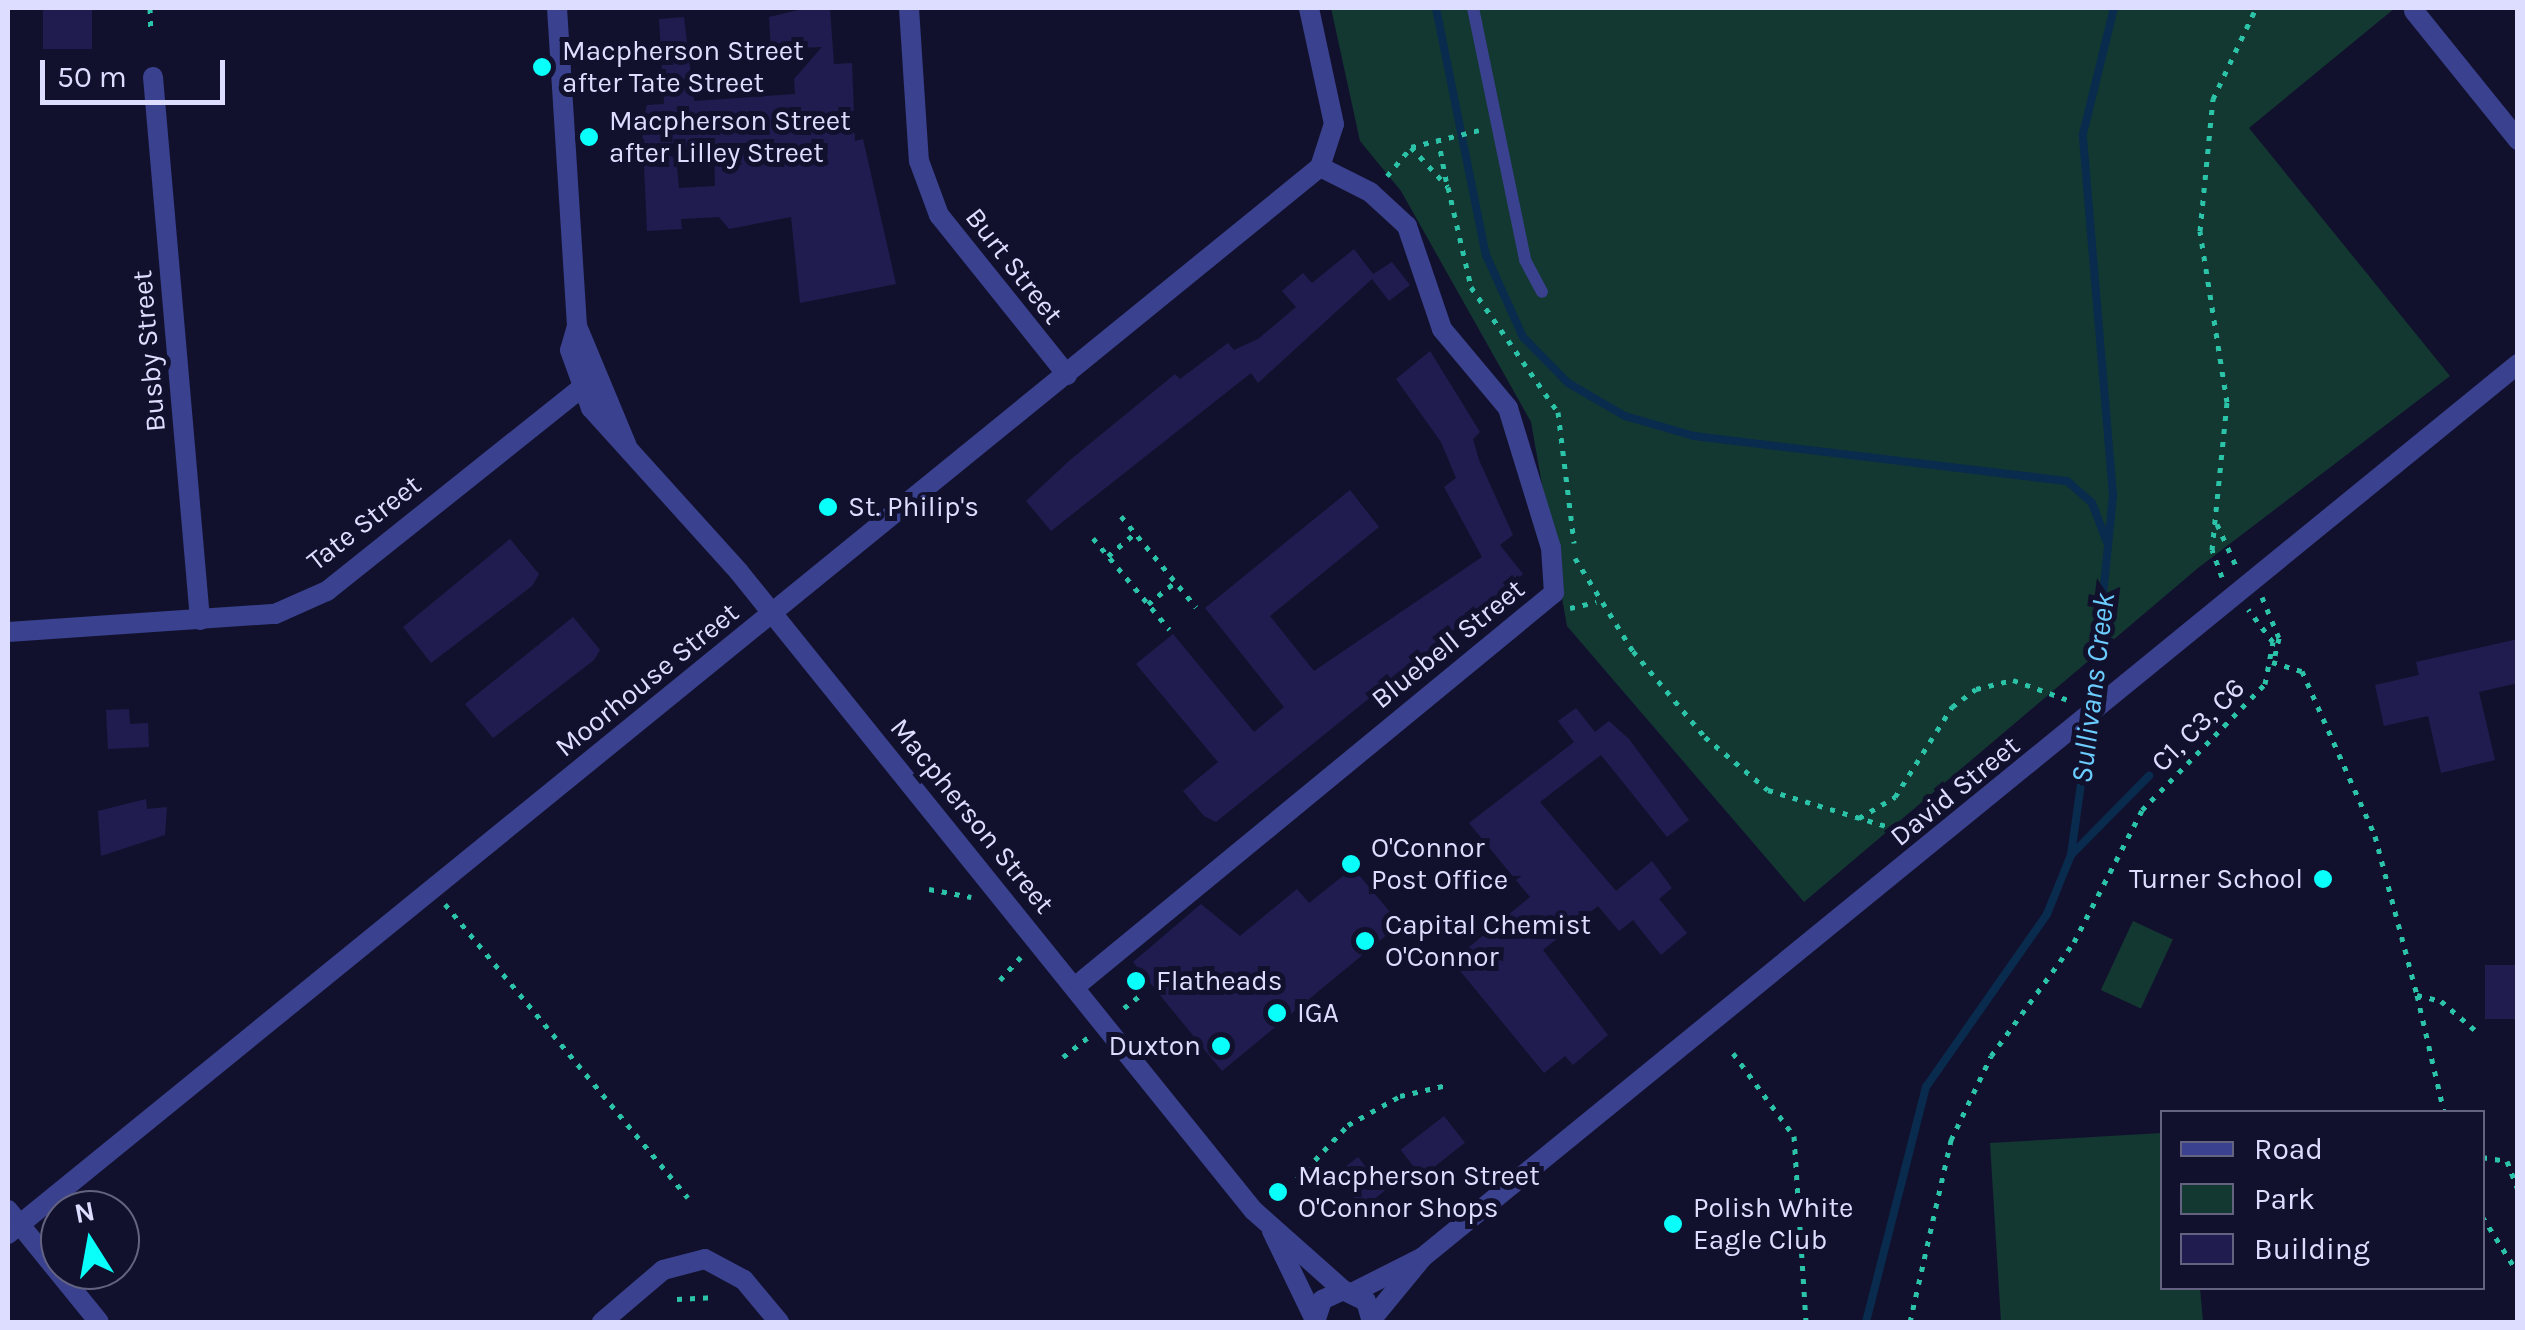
<!DOCTYPE html>
<style>
body{margin:0}
#map{position:relative;width:2525px;height:1330px;overflow:hidden;background:#12112d;font-family:Karla,sans-serif}
div>[style]{position:absolute}
.green>*{inset:0;background:#133832;transform-origin:0 0}
.stream>*{height:8px;margin:-4px;padding:0 4px;transform-origin:4px;border-radius:4px;background:#092b4e}
.building>*{inset:0;background:#201c4f;transform-origin:0 0}
.path>*{height:5px;margin-top:-2.5px;transform-origin:0;background:repeating-linear-gradient(90deg,#2cc4a8 0 5px,transparent 0 13px)}
.service>*{height:12px;margin:-6px;padding:0 6px;transform-origin:6px;border-radius:6px;background:#3a418e}
.minor>*{height:20px;margin:-10px;padding:0 10px;transform-origin:10px;border-radius:10px;background:#3a418e}
.tertiary>*{height:20px;margin:-10px;padding:0 10px;transform-origin:10px;border-radius:10px;background:#3a418e}
.dots>*{width:28px;height:28px;translate:-50% -50%;box-sizing:border-box;border:5px solid #12112d;border-radius:50%}
span{translate:-50% -50%;white-space:nowrap;text-align:center;line-height:1.15;-webkit-text-stroke:10px #12112d;paint-order:stroke}
.poi-label{font-size:28px;color:#ddf}
.left{translate:0 -50%;text-align:left}
.right{translate:-100% -50%;text-align:right}
.street-label{font-size:28px;color:#ddf}
.water-label{font-size:30px;color:#6bcdff;font-style:italic}
.frame{position:absolute;inset:0;border:10px solid #ddf;pointer-events:none}
.legend{position:absolute;left:2160px;top:1110px;width:325px;height:180px;box-sizing:border-box;background:#12112d;border:2px solid #636381;margin:0;padding:12px 18px;list-style:none;font-size:30px;color:#ddf}
.legend li{display:flex;align-items:center;gap:20px;height:50px}
.legend b{width:50px;border:2px solid #636381}
.north{position:absolute;left:40px;top:1190px;width:100px;height:100px;box-sizing:border-box;background:#12112d;border:2px solid #636381;border-radius:50%;rotate:349deg;font-size:28px;font-weight:700;line-height:40px;text-align:center;color:#ddf}
.north::after{content:'';display:block;margin:auto;width:35px;height:45px;background:#09fff9;clip-path:polygon(50% 0,100% 100%,50% 72%,0 100%)}
.scale{position:absolute;left:40px;top:60px;width:185px;height:45px;box-sizing:border-box;border:5px solid #ddf;border-top:0;padding-left:12px;font-size:30px;line-height:35px;white-space:nowrap;color:#ddf;-webkit-text-stroke:8px #12112d;paint-order:stroke}
</style>
<div id="map">
<div class="green">
<i style="clip-path:polygon(1331px 8px,2395px 8px,2249px 128px,2450px 376px,2198px 568px,1804px 902px,1567px 626px,1531px 422px,1401px 191px,1360px 141px)"></i>
<i style="left:2133px;top:921px;width:44px;height:76px;rotate:25deg"></i>
<i style="clip-path:polygon(2162px 1133px,2162px 1288px,2200px 1288px,2203px 1322px,2001px 1322px,1990px 1143px)"></i>
</div>
<div class="stream">
<i style="left:1436px;top:8px;width:252px;rotate:78.6deg"></i>
<i style="left:1486px;top:255px;width:90px;rotate:65.7deg"></i>
<i style="left:1523px;top:337px;width:64px;rotate:45.6deg"></i>
<i style="left:1568px;top:383px;width:66px;rotate:30.1deg"></i>
<i style="left:1625px;top:416px;width:72px;rotate:16.2deg"></i>
<i style="left:1694px;top:436px;width:376px;rotate:6.9deg"></i>
<i style="left:2067px;top:481px;width:33px;rotate:41deg"></i>
<i style="left:2092px;top:503px;width:42px;rotate:69deg"></i>
<i style="left:2092px;top:706px;width:212px;rotate:-84.3deg"></i>
<i style="left:2113px;top:495px;width:362px;rotate:-94.8deg"></i>
<i style="left:2083px;top:134px;width:130px;rotate:-76.2deg"></i>
<i style="left:2072px;top:854px;width:110px;rotate:-45.4deg"></i>
<i style="left:1866px;top:1322px;width:243px;rotate:-75.7deg"></i>
<i style="left:1926px;top:1087px;width:211px;rotate:-55deg"></i>
<i style="left:2047px;top:914px;width:64px;rotate:-67.9deg"></i>
<i style="left:2071px;top:855px;width:136px;rotate:-82deg"></i>
</div>
<div class="building">
<i style="left:43px;top:8px;width:49px;height:41px"></i>
<i style="clip-path:polygon(evenodd,807px 8px,830px 8px,834px 64px,852px 63px,855px 141px,863px 139px,896px 284px,800px 303px,791px 217px,729px 229px,719px 217px,681px 219px,682px 229px,647px 231px,642px 123px,647px 105px,664px 104px,659px 19px,684px 17px,694px 101px,795px 94px,794px 79px,822px 47px,771px 49px,769px 17px,807px 8px,714px 145px,715px 186px,679px 188px,675px 148px,714px 145px)"></i>
<i style="clip-path:polygon(1354px 249px,1373px 274px,1392px 262px,1410px 285px,1389px 301px,1372px 279px,1258px 383px,1251px 373px,1051px 531px,1026px 501px,1070px 460px,1175px 374px,1180px 379px,1228px 343px,1234px 350px,1258px 339px,1296px 307px,1282px 291px,1303px 273px,1312px 283px)"></i>
<i style="clip-path:polygon(1430px 351px,1480px 432px,1473px 439px,1479px 460px,1513px 535px,1500px 545px,1523px 574px,1216px 822px,1204px 816px,1183px 791px,1218px 762px,1136px 664px,1173px 634px,1254px 732px,1284px 707px,1205px 608px,1350px 490px,1379px 527px,1270px 616px,1314px 671px,1482px 557px,1444px 487px,1456px 478px,1441px 442px,1396px 379px)"></i>
<i style="clip-path:polygon(510px 539px,539px 574px,532px 586px,431px 663px,403px 627px)"></i>
<i style="clip-path:polygon(573px 617px,600px 650px,594px 660px,493px 738px,465px 704px)"></i>
<i style="clip-path:polygon(2518px 639px,2518px 683px,2479px 692px,2495px 760px,2441px 773px,2428px 716px,2384px 726px,2375px 685px,2419px 675px,2416px 662px)"></i>
<i style="clip-path:polygon(1576px 708px,1595px 732px,1609px 721px,1629px 739px,1689px 820px,1667px 837px,1601px 755px,1540px 802px,1616px 891px,1652px 861px,1672px 888px,1659px 899px,1687px 933px,1661px 955px,1633px 920px,1619px 931px,1598px 906px,1543px 950px,1608px 1035px,1573px 1065px,1565px 1056px,1544px 1073px,1452px 961px,1530px 897px,1469px 823px,1574px 742px,1558px 721px)"></i>
<i style="clip-path:polygon(129px 709px,130px 724px,148px 723px,149px 747px,108px 749px,106px 710px)"></i>
<i style="clip-path:polygon(146px 799px,147px 809px,167px 807px,165px 835px,101px 856px,98px 811px)"></i>
<i style="clip-path:polygon(1353px 868px,1400px 924px,1222px 1071px,1133px 962px,1201px 904px,1240px 936px,1297px 889px,1309px 903px)"></i>
<i style="left:2518px;top:965px;width:54px;height:33px;rotate:90deg"></i>
<i style="left:1444px;top:1116px;width:34px;height:55px;rotate:52deg"></i>
<i style="left:1358px;top:1157px;width:43px;height:28px;rotate:52deg"></i>
</div>
<div class="path">
<i style="left:150px;top:8px;width:25px;rotate:88deg"></i>
<i style="left:1438px;top:138px;width:48px;rotate:79.2deg"></i>
<i style="left:1411px;top:147px;width:54px;rotate:47.2deg"></i>
<i style="left:1448px;top:187px;width:103px;rotate:77deg"></i>
<i style="left:1471px;top:287px;width:152px;rotate:55.2deg"></i>
<i style="left:1558px;top:412px;width:132px;rotate:83deg"></i>
<i style="left:1387px;top:176px;width:38px;rotate:-50deg"></i>
<i style="left:1411px;top:147px;width:70px;rotate:-14deg"></i>
<i style="left:1121px;top:516px;width:118px;rotate:50.5deg"></i>
<i style="left:2217px;top:524px;width:48px;rotate:65.6deg"></i>
<i style="left:1093px;top:538px;width:119px;rotate:50.1deg"></i>
<i style="left:1108px;top:556px;width:35px;rotate:-40deg"></i>
<i style="left:1575px;top:558px;width:110px;rotate:58.1deg"></i>
<i style="left:1633px;top:651px;width:112px;rotate:50.1deg"></i>
<i style="left:1705px;top:737px;width:82px;rotate:40.1deg"></i>
<i style="left:1768px;top:790px;width:147px;rotate:17deg"></i>
<i style="left:2222px;top:577px;width:29px;rotate:-110deg"></i>
<i style="left:2212px;top:550px;width:149px;rotate:-84.2deg"></i>
<i style="left:2227px;top:402px;width:173px;rotate:-99deg"></i>
<i style="left:2200px;top:231px;width:133px;rotate:-84.4deg"></i>
<i style="left:2213px;top:99px;width:101px;rotate:-64.7deg"></i>
<i style="left:2262px;top:597px;width:44px;rotate:67.5deg"></i>
<i style="left:2279px;top:638px;width:23px;rotate:103deg"></i>
<i style="left:1148px;top:604px;width:35px;rotate:-39deg"></i>
<i style="left:1570px;top:608px;width:27px;rotate:-13deg"></i>
<i style="left:2272px;top:662px;width:31px;rotate:17deg"></i>
<i style="left:2302px;top:671px;width:180px;rotate:66.1deg"></i>
<i style="left:2375px;top:836px;width:164px;rotate:75.2deg"></i>
<i style="left:2417px;top:995px;width:25px;rotate:14deg"></i>
<i style="left:2441px;top:1001px;width:45px;rotate:40.5deg"></i>
<i style="left:1859px;top:818px;width:42px;rotate:-30.3deg"></i>
<i style="left:1895px;top:797px;width:107px;rotate:-57.7deg"></i>
<i style="left:1952px;top:707px;width:30px;rotate:-37deg"></i>
<i style="left:1976px;top:689px;width:38px;rotate:-14deg"></i>
<i style="left:2013px;top:680px;width:62px;rotate:19.9deg"></i>
<i style="left:929px;top:889px;width:43px;rotate:10.8deg"></i>
<i style="left:445px;top:904px;width:381px;rotate:50.4deg"></i>
<i style="left:1000px;top:980px;width:31px;rotate:-48deg"></i>
<i style="left:2417px;top:995px;width:120px;rotate:77deg"></i>
<i style="left:1124px;top:1008px;width:24px;rotate:-38deg"></i>
<i style="left:1733px;top:1053px;width:103px;rotate:53.7deg"></i>
<i style="left:1794px;top:1136px;width:186px;rotate:86.3deg"></i>
<i style="left:1063px;top:1057px;width:34px;rotate:-38deg"></i>
<i style="left:2482px;top:1157px;width:25px;rotate:9deg"></i>
<i style="left:2507px;top:1161px;width:30px;rotate:69deg"></i>
<i style="left:1297px;top:1179px;width:74px;rotate:-46.6deg"></i>
<i style="left:1348px;top:1125px;width:60px;rotate:-29.1deg"></i>
<i style="left:1400px;top:1096px;width:48px;rotate:-13.2deg"></i>
<i style="left:2482px;top:1216px;width:67px;rotate:57.7deg"></i>
<i style="left:677px;top:1299px;width:39px;rotate:-3deg"></i>
<i style="left:1910px;top:1322px;width:187px;rotate:-77.3deg"></i>
<i style="left:1951px;top:1140px;width:93px;rotate:-64.5deg"></i>
<i style="left:1991px;top:1056px;width:141px;rotate:-53.9deg"></i>
<i style="left:2074px;top:942px;width:148px;rotate:-62.7deg"></i>
<i style="left:2142px;top:810px;width:176px;rotate:-45.7deg"></i>
<i style="left:2265px;top:684px;width:43px;rotate:-79.2deg"></i>
<i style="left:2273px;top:642px;width:41px;rotate:-127.1deg"></i>
</div>
<div class="service">
<i style="left:1473px;top:8px;width:257px;rotate:78.3deg"></i>
<i style="left:1525px;top:260px;width:36px;rotate:62deg"></i>
</div>
<div class="minor">
<i style="left:909px;top:8px;width:153px;rotate:86.3deg"></i>
<i style="left:919px;top:161px;width:58px;rotate:69.7deg"></i>
<i style="left:939px;top:215px;width:205px;rotate:51.3deg"></i>
<i style="left:2414px;top:11px;width:166px;rotate:51.1deg"></i>
<i style="left:153px;top:77px;width:545px;rotate:85.05deg"></i>
<i style="left:8px;top:632px;width:268px;rotate:-3.9deg"></i>
<i style="left:275px;top:614px;width:57px;rotate:-23.9deg"></i>
<i style="left:327px;top:591px;width:343px;rotate:-38.6deg"></i>
<i style="left:1076px;top:986px;width:619px;rotate:-39.43deg"></i>
<i style="left:1554px;top:593px;width:45px;rotate:-93.8deg"></i>
<i style="left:1551px;top:548px;width:146px;rotate:-107.1deg"></i>
<i style="left:1508px;top:408px;width:103px;rotate:-129.9deg"></i>
<i style="left:1442px;top:329px;width:109px;rotate:-108.8deg"></i>
<i style="left:1407px;top:226px;width:50px;rotate:-137.4deg"></i>
<i style="left:1370px;top:192px;width:56px;rotate:-153.4deg"></i>
<i style="left:8px;top:1210px;width:144px;rotate:50.9deg"></i>
<i style="left:8px;top:1234px;width:1691px;rotate:-39.12deg"></i>
<i style="left:1320px;top:167px;width:45px;rotate:-72deg"></i>
<i style="left:1334px;top:124px;width:119px;rotate:-102.2deg"></i>
<i style="left:602px;top:1322px;width:80px;rotate:-40.4deg"></i>
<i style="left:663px;top:1270px;width:43px;rotate:-14.7deg"></i>
<i style="left:705px;top:1259px;width:44px;rotate:28.3deg"></i>
<i style="left:744px;top:1280px;width:55px;rotate:50.2deg"></i>
</div>
<div class="tertiary">
<i style="left:557px;top:8px;width:319px;rotate:86.4deg"></i>
<i style="left:577px;top:326px;width:25px;rotate:106deg"></i>
<i style="left:570px;top:350px;width:62px;rotate:70.1deg"></i>
<i style="left:591px;top:408px;width:221px;rotate:47.9deg"></i>
<i style="left:739px;top:572px;width:819px;rotate:51.14deg"></i>
<i style="left:1253px;top:1210px;width:120px;rotate:41.6deg"></i>
<i style="left:577px;top:326px;width:130px;rotate:67.4deg"></i>
<i style="left:1272px;top:1231px;width:97px;rotate:64.2deg"></i>
<i style="left:1354px;top:1292px;width:75px;rotate:-26.9deg"></i>
<i style="left:1372px;top:1319px;width:80px;rotate:-50.6deg"></i>
<i style="left:1423px;top:1257px;width:1413px;rotate:-39.2deg"></i>
<i style="left:1315px;top:1322px;width:23px;rotate:-72deg"></i>
<i style="left:1322px;top:1300px;width:23px;rotate:-25deg"></i>
<i style="left:1343px;top:1290px;width:25px;rotate:26deg"></i>
<i style="left:1366px;top:1301px;width:22px;rotate:74deg"></i>
</div>
<div class="dots">
<i style="left:542px;top:67px;background:#09fff9"></i>
<i style="left:589px;top:137px;background:#09fff9"></i>
<i style="left:828px;top:507px;background:#09fff9"></i>
<i style="left:1351px;top:864px;background:#09fff9"></i>
<i style="left:2323px;top:879px;background:#09fff9"></i>
<i style="left:1365px;top:941px;background:#09fff9"></i>
<i style="left:1136px;top:981px;background:#09fff9"></i>
<i style="left:1277px;top:1013px;background:#09fff9"></i>
<i style="left:1221px;top:1046px;background:#09fff9"></i>
<i style="left:1278px;top:1192px;background:#09fff9"></i>
<i style="left:1673px;top:1224px;background:#09fff9"></i>
</div>
<div class="poi-label">
<span class="left" style="left:562px;top:67px">Macpherson Street<br>after Tate Street</span>
<span class="left" style="left:609px;top:137px">Macpherson Street<br>after Lilley Street</span>
<span class="left" style="left:848px;top:507px">St. Philip's</span>
<span class="left" style="left:1371px;top:864px">O'Connor<br>Post Office</span>
<span class="right" style="left:2303px;top:879px">Turner School</span>
<span class="left" style="left:1385px;top:941px">Capital Chemist<br>O'Connor</span>
<span class="left" style="left:1156px;top:981px">Flatheads</span>
<span class="left" style="left:1297px;top:1013px">IGA</span>
<span class="right" style="left:1201px;top:1046px">Duxton</span>
<span class="left" style="left:1298px;top:1192px">Macpherson Street<br>O'Connor Shops</span>
<span class="left" style="left:1693px;top:1224px">Polish White<br>Eagle Club</span>
</div>
<div class="street-label">
<span style="left:1014px;top:266px;rotate:52deg">Burt Street</span>
<span style="left:149px;top:351px;rotate:-95deg">Busby Street</span>
<span style="left:364px;top:523px;rotate:-38deg">Tate Street</span>
<span style="left:1448px;top:644px;rotate:-39deg">Bluebell Street</span>
<span style="left:647px;top:680px;rotate:-39deg">Moorhouse Street</span>
<span style="left:2198px;top:725px;rotate:-45deg">C1, C3, C6</span>
<span style="left:1955px;top:791px;rotate:-39deg">David Street</span>
<span style="left:972px;top:816px;rotate:51deg">Macpherson Street</span>
</div>
<div class="water-label">
<span style="left:2093px;top:688px;rotate:-83deg">Sullivans Creek</span>
</div>
<div class="frame"></div>
<ul class="legend">
<li><b style="height:12px;background:#3a418e"></b>Road</li>
<li><b style="height:28px;background:#133832"></b>Park</li>
<li><b style="height:28px;background:#201c4f"></b>Building</li>
</ul>
<div class="north">N</div>
<div class="scale">50 m</div>
</div>
